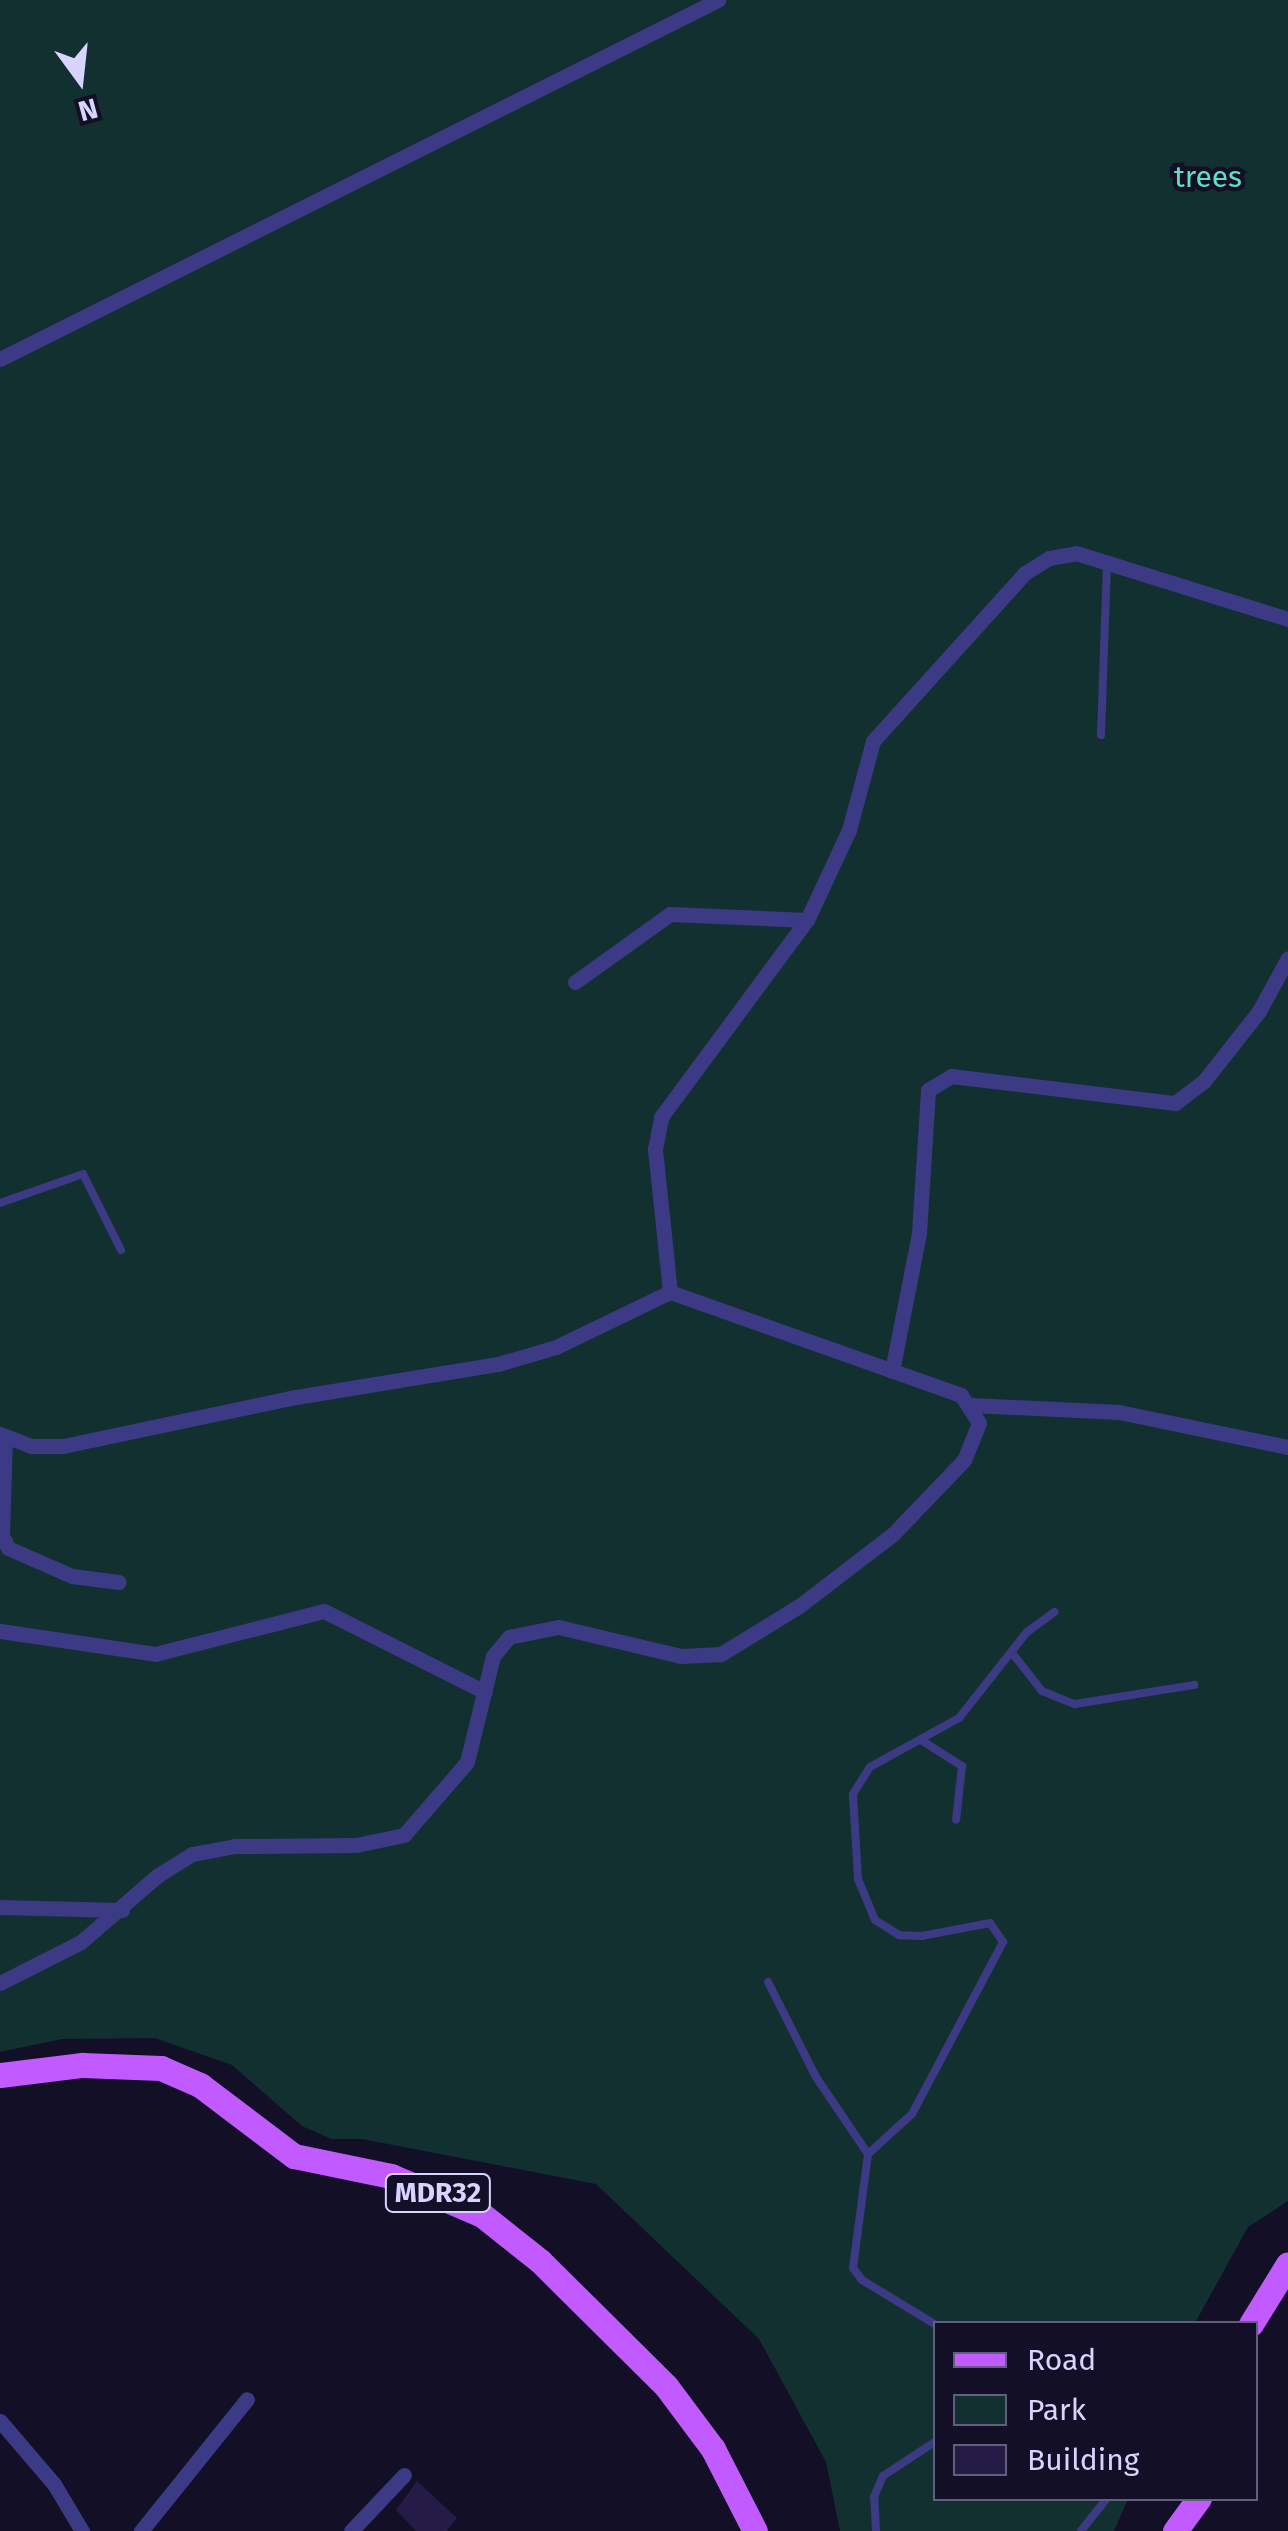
<!DOCTYPE html>
<style>
body{margin:0}
#map{position:relative;width:1288px;height:2531px;overflow:hidden;background:#130f26;font-family:"Fira Sans",sans-serif}
div>[style]{position:absolute}
.green>*{inset:0;background:#12302f}
.building>*{inset:0;background:#241b47}
.service>*{height:8px;margin:-4px;padding:0 4px;transform-origin:4px;border-radius:4px;background:#3d3a85}
.minor>*{height:15px;margin:-7.5px;padding:0 7.5px;transform-origin:7.5px;border-radius:7.5px;background:#3d3a85}
.primary>*{height:25px;margin:-12.5px;padding:0 12.5px;transform-origin:12.5px;border-radius:12.5px;background:#c25bff}
span{translate:-50% -50%;white-space:nowrap;text-align:center;line-height:1.15;-webkit-text-stroke:9px #130f26;paint-order:stroke}
.shield-label span{padding:2px 8px;background:#130f26;border:2px solid;border-radius:8px;-webkit-text-stroke-width:0}
.shield-label{font-size:28px;color:#d9d4ff;font-weight:700}
.park-label{font-size:30px;color:#5fe0c0}
.legend{position:absolute;left:933px;top:2321px;width:325px;height:180px;box-sizing:border-box;background:#130f26;border:2px solid #625e7d;margin:0;padding:12px 18px;list-style:none;font-size:30px;color:#d9d4ff}
.legend li{display:flex;align-items:center;gap:20px;height:50px}
.legend b{width:50px;border:2px solid #625e7d}
.north{position:absolute;left:30px;top:30px;width:100px;height:100px;-webkit-text-stroke:8px #130f26;paint-order:stroke;rotate:165deg;font-size:28px;font-weight:700;line-height:40px;text-align:center;color:#d9d4ff}
.north::after{content:'';display:block;margin:auto;width:35px;height:45px;background:#d9d4ff;clip-path:polygon(50% 0,100% 100%,50% 72%,0 100%)}
</style>
<div id="map">
<div class="green">
<i style="clip-path:polygon(0 0,1288px 0,1288px 2201px,1248px 2227px,1195px 2323px,936px 2324px,936px 2498px,1128px 2499px,1114px 2531px,840px 2531px,826px 2462px,759px 2339px,596px 2184px,362px 2139px,331px 2139px,302px 2126px,232px 2065px,155px 2038px,62px 2039px,0 2052px)"></i>
</div>
<div class="building">
<i style="clip-path:polygon(417px 2481px,457px 2518px,447px 2531px,416px 2531px,396px 2510px)"></i>
</div>
<div class="service">
<i style="left:1101px;top:735px;width:171px;rotate:-88deg"></i>
<i style="left:0;top:1203px;width:88px;rotate:-19.3deg"></i>
<i style="left:83px;top:1174px;width:85px;rotate:63.4deg"></i>
<i style="left:1013px;top:1654px;width:47px;rotate:51.9deg"></i>
<i style="left:1042px;top:1691px;width:35px;rotate:22deg"></i>
<i style="left:1075px;top:1704px;width:121px;rotate:-9.1deg"></i>
<i style="left:921px;top:1740px;width:49px;rotate:32.4deg"></i>
<i style="left:962px;top:1766px;width:54px;rotate:96.3deg"></i>
<i style="left:768px;top:1982px;width:106px;rotate:63.2deg"></i>
<i style="left:816px;top:2077px;width:93px;rotate:56deg"></i>
<i style="left:868px;top:2154px;width:115px;rotate:97.5deg"></i>
<i style="left:853px;top:2268px;width:15px;rotate:53deg"></i>
<i style="left:862px;top:2280px;width:87px;rotate:31.3deg"></i>
<i style="left:868px;top:2154px;width:59px;rotate:-42.3deg"></i>
<i style="left:912px;top:2114px;width:195px;rotate:-62.1deg"></i>
<i style="left:1003px;top:1942px;width:23px;rotate:-124deg"></i>
<i style="left:990px;top:1923px;width:69px;rotate:169.2deg"></i>
<i style="left:922px;top:1936px;width:23px;rotate:-178deg"></i>
<i style="left:899px;top:1935px;width:28px;rotate:-148deg"></i>
<i style="left:875px;top:1920px;width:44px;rotate:-112.5deg"></i>
<i style="left:858px;top:1879px;width:85px;rotate:-93.4deg"></i>
<i style="left:853px;top:1794px;width:32px;rotate:-58deg"></i>
<i style="left:870px;top:1767px;width:102px;rotate:-28.8deg"></i>
<i style="left:959px;top:1718px;width:110px;rotate:-51.7deg"></i>
<i style="left:1027px;top:1632px;width:34px;rotate:-36deg"></i>
<i style="left:876px;top:2531px;width:34px;rotate:-93deg"></i>
<i style="left:874px;top:2497px;width:23px;rotate:-67deg"></i>
<i style="left:883px;top:2476px;width:64px;rotate:-33.4deg"></i>
<i style="left:1081px;top:2531px;width:42px;rotate:-51.8deg"></i>
</div>
<div class="minor">
<i style="left:0;top:359px;width:803px;rotate:-26.57deg"></i>
<i style="left:575px;top:982px;width:117px;rotate:-35.6deg"></i>
<i style="left:670px;top:914px;width:137px;rotate:2.5deg"></i>
<i style="left:670px;top:1292px;width:144px;rotate:-96deg"></i>
<i style="left:655px;top:1149px;width:33px;rotate:-79deg"></i>
<i style="left:661px;top:1117px;width:245px;rotate:-53.5deg"></i>
<i style="left:807px;top:920px;width:99px;rotate:-65deg"></i>
<i style="left:849px;top:830px;width:92px;rotate:-74.9deg"></i>
<i style="left:873px;top:741px;width:227px;rotate:-47.9deg"></i>
<i style="left:1025px;top:573px;width:28px;rotate:-32deg"></i>
<i style="left:1049px;top:558px;width:27px;rotate:-10deg"></i>
<i style="left:1076px;top:553px;width:222px;rotate:17.3deg"></i>
<i style="left:892px;top:1371px;width:141px;rotate:-78.9deg"></i>
<i style="left:919px;top:1233px;width:143px;rotate:-86.4deg"></i>
<i style="left:928px;top:1090px;width:27px;rotate:-31deg"></i>
<i style="left:951px;top:1076px;width:226px;rotate:6.9deg"></i>
<i style="left:1175px;top:1103px;width:36px;rotate:-37deg"></i>
<i style="left:1204px;top:1081px;width:89px;rotate:-51.8deg"></i>
<i style="left:1259px;top:1011px;width:60px;rotate:-61.3deg"></i>
<i style="left:972px;top:1405px;width:147px;rotate:2.7deg"></i>
<i style="left:1119px;top:1412px;width:173px;rotate:11.7deg"></i>
<i style="left:0;top:1434px;width:34px;rotate:21deg"></i>
<i style="left:32px;top:1446px;width:31px"></i>
<i style="left:63px;top:1446px;width:232px;rotate:-11.9deg"></i>
<i style="left:290px;top:1398px;width:211px;rotate:-9.3deg"></i>
<i style="left:498px;top:1364px;width:60px;rotate:-16.3deg"></i>
<i style="left:556px;top:1347px;width:127px;rotate:-25.8deg"></i>
<i style="left:670px;top:1292px;width:309px;rotate:19.5deg"></i>
<i style="left:961px;top:1395px;width:33px;rotate:57deg"></i>
<i style="left:979px;top:1423px;width:40px;rotate:112deg"></i>
<i style="left:964px;top:1460px;width:103px;rotate:133.8deg"></i>
<i style="left:893px;top:1534px;width:118px;rotate:142.5deg"></i>
<i style="left:799px;top:1606px;width:92px;rotate:148.4deg"></i>
<i style="left:721px;top:1654px;width:40px;rotate:177.1deg"></i>
<i style="left:681px;top:1656px;width:126px;rotate:-166.7deg"></i>
<i style="left:558px;top:1627px;width:50px;rotate:168.5deg"></i>
<i style="left:509px;top:1637px;width:25px;rotate:130deg"></i>
<i style="left:493px;top:1656px;width:109px;rotate:103.8deg"></i>
<i style="left:467px;top:1762px;width:96px;rotate:130.8deg"></i>
<i style="left:404px;top:1835px;width:49px;rotate:168.2deg"></i>
<i style="left:356px;top:1845px;width:121px;rotate:179.5deg"></i>
<i style="left:235px;top:1846px;width:44px;rotate:169.5deg"></i>
<i style="left:192px;top:1854px;width:40px;rotate:148deg"></i>
<i style="left:158px;top:1875px;width:102px;rotate:139deg"></i>
<i style="left:81px;top:1942px;width:91px;rotate:153.2deg"></i>
<i style="left:5px;top:1438px;width:97px;rotate:91.8deg"></i>
<i style="left:2px;top:1535px;width:14px;rotate:65deg"></i>
<i style="left:8px;top:1548px;width:70px;rotate:23.6deg"></i>
<i style="left:72px;top:1576px;width:47px;rotate:7.3deg"></i>
<i style="left:0;top:1631px;width:157px;rotate:8.4deg"></i>
<i style="left:155px;top:1654px;width:174px;rotate:-14.3deg"></i>
<i style="left:324px;top:1611px;width:180px;rotate:26.7deg"></i>
<i style="left:0;top:1907px;width:122px;rotate:1.4deg"></i>
<i style="left:0;top:2421px;width:83px;rotate:49.4deg"></i>
<i style="left:54px;top:2484px;width:55px;rotate:59.2deg"></i>
<i style="left:141px;top:2531px;width:169px;rotate:-51.2deg"></i>
<i style="left:351px;top:2531px;width:77px;rotate:-46.6deg"></i>
</div>
<div class="primary">
<i style="left:0;top:2075px;width:83px;rotate:-7deg"></i>
<i style="left:82px;top:2065px;width:79px;rotate:2.2deg"></i>
<i style="left:161px;top:2068px;width:43px;rotate:23.6deg"></i>
<i style="left:200px;top:2085px;width:118px;rotate:37.1deg"></i>
<i style="left:294px;top:2156px;width:99px;rotate:11.7deg"></i>
<i style="left:391px;top:2176px;width:99px;rotate:23.2deg"></i>
<i style="left:482px;top:2215px;width:74px;rotate:38.4deg"></i>
<i style="left:540px;top:2261px;width:177px;rotate:44.8deg"></i>
<i style="left:666px;top:2386px;width:79px;rotate:53.3deg"></i>
<i style="left:713px;top:2449px;width:92px;rotate:62.9deg"></i>
<i style="left:1251px;top:2324px;width:70px;rotate:-58.3deg"></i>
<i style="left:1175px;top:2531px;width:41px;rotate:-54deg"></i>
</div>
<div class="shield-label">
<span style="left:438px;top:2193px">MDR32</span>
</div>
<div class="park-label">
<span style="left:1208px;top:177px">trees</span>
</div>
<ul class="legend">
<li><b style="height:12px;background:#c25bff"></b>Road</li>
<li><b style="height:28px;background:#12302f"></b>Park</li>
<li><b style="height:28px;background:#241b47"></b>Building</li>
</ul>
<div class="north">N</div>
</div>
